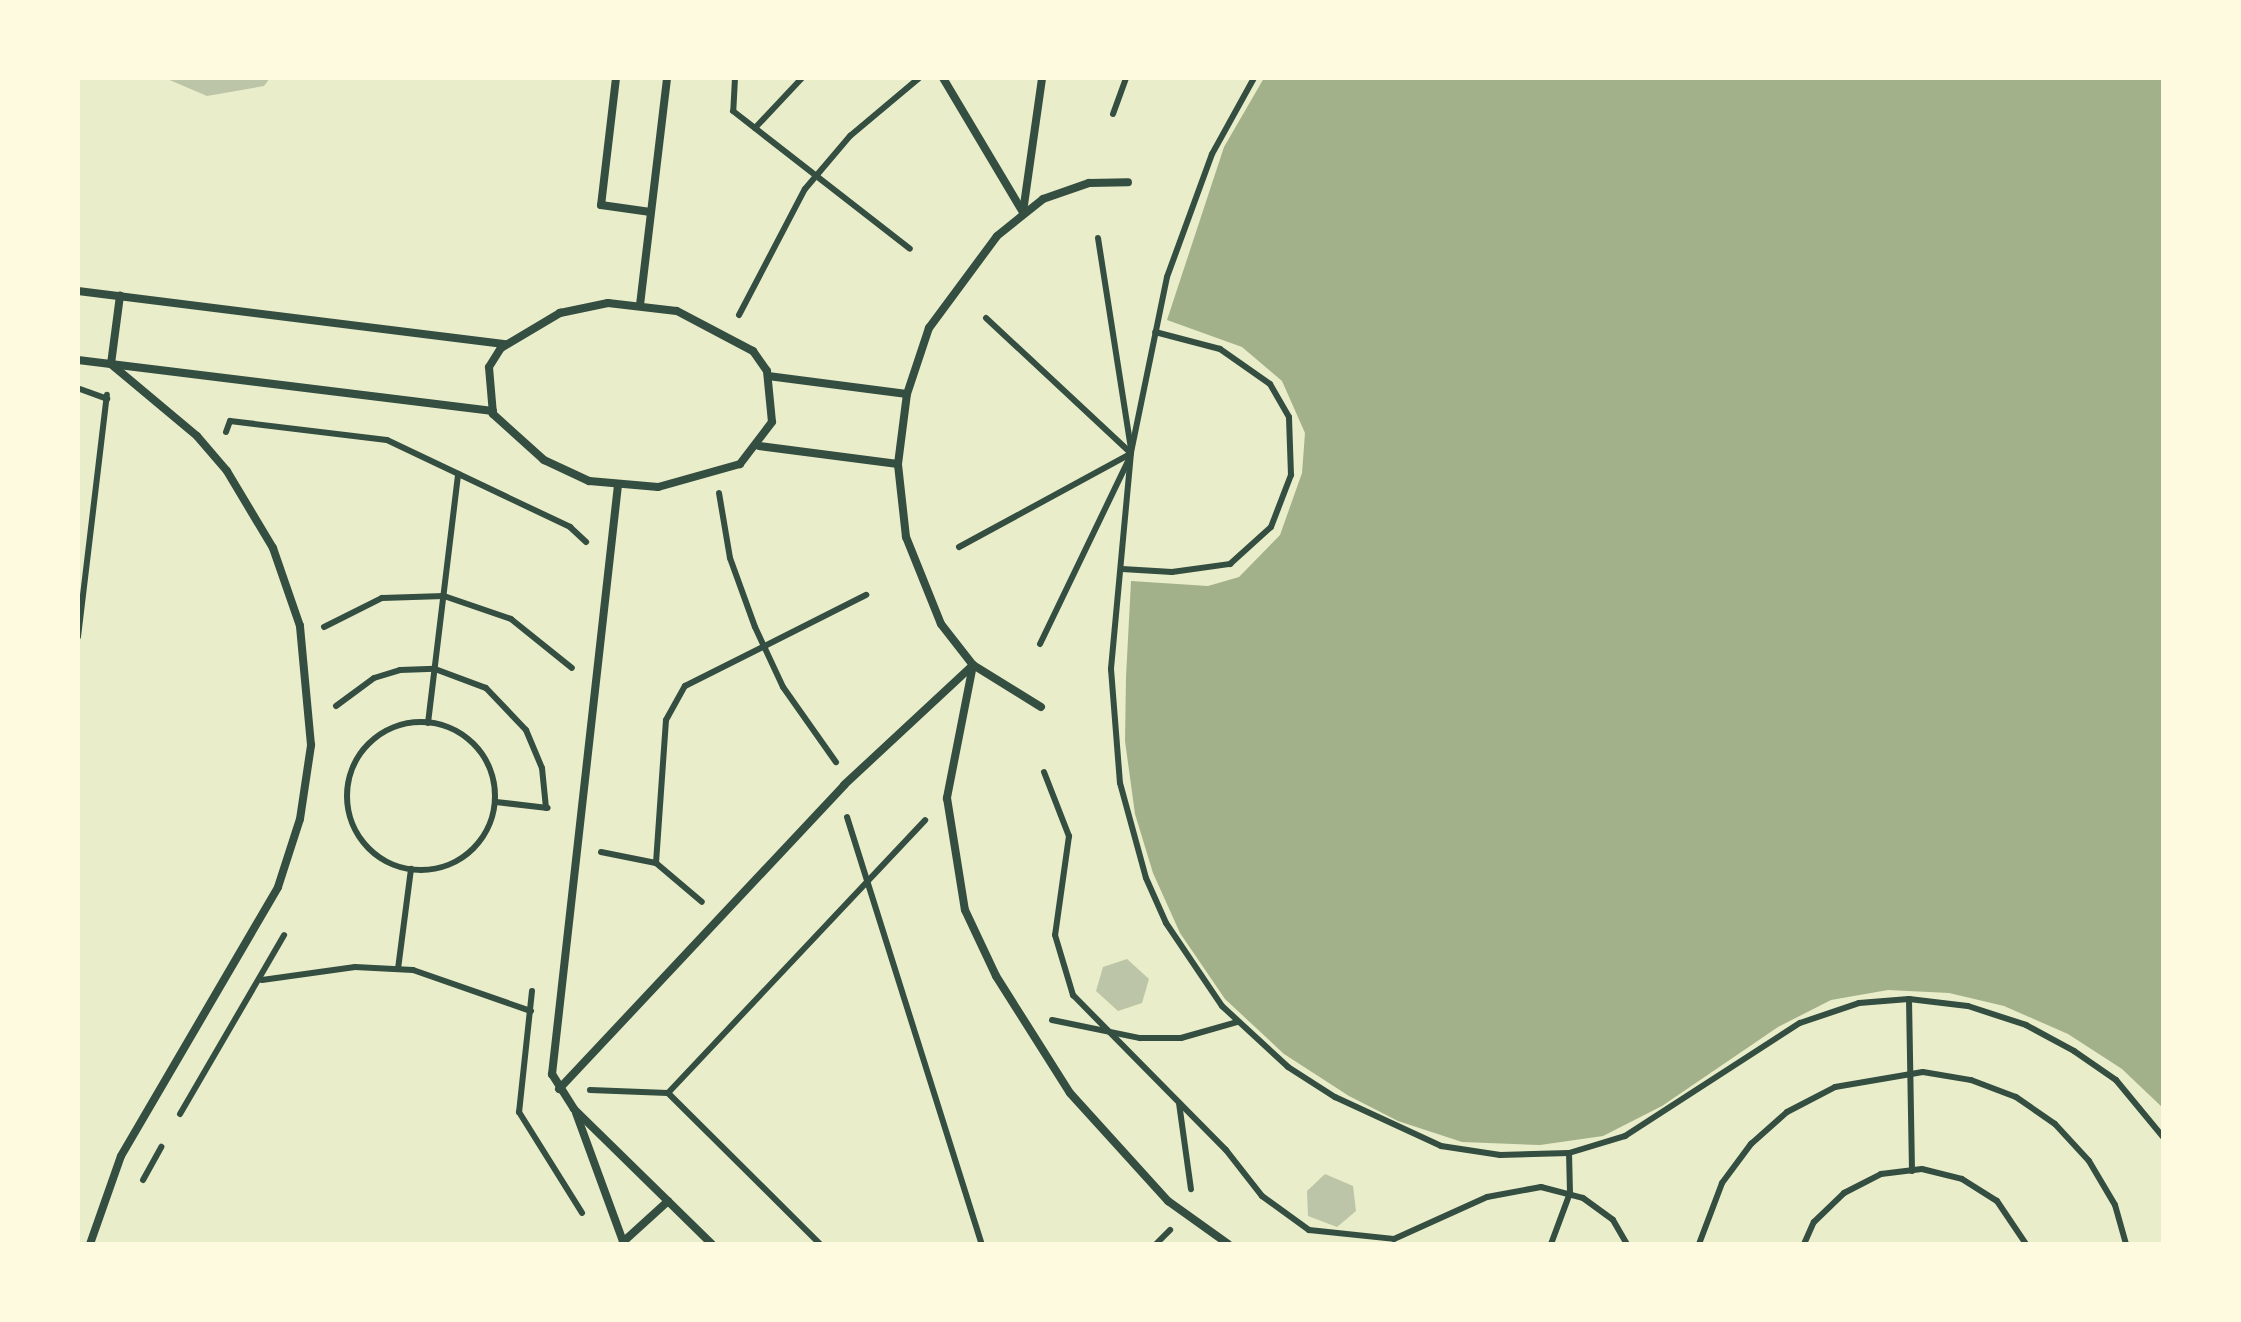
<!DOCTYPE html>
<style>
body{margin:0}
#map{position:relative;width:2241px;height:1322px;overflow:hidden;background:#e9edc9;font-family:"Alegreya Sans",sans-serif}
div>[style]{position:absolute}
.water>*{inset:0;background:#a3b18a}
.building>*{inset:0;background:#bcc5a7}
.path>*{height:6px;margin:-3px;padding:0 3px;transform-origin:3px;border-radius:3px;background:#344e41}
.path>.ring{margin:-3px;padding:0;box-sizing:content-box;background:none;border:6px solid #344e41;border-radius:50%}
.service>*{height:8px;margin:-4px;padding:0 4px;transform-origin:4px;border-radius:4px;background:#344e41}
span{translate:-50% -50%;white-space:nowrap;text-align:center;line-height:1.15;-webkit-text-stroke:10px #fefae0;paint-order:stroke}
.frame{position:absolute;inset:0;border:80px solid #fefae0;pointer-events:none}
</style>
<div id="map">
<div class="water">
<i style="clip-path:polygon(1264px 78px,2163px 78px,2163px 1108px,2122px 1069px,2068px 1034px,2004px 1006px,1949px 993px,1888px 990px,1831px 1000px,1778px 1027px,1662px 1106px,1603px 1136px,1540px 1145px,1462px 1142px,1398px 1121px,1349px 1096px,1284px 1054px,1225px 999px,1180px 933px,1153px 873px,1135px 814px,1125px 741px,1126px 677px,1131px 581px,1208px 586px,1239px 577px,1280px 535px,1302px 473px,1305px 433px,1282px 381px,1242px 347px,1167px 320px,1224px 147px)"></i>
</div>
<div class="building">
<i style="clip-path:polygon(165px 78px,270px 78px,264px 86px,207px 96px)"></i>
<i style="clip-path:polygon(1127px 959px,1149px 979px,1142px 1003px,1118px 1011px,1096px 991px,1103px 967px)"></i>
<i style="clip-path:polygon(1325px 1174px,1353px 1186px,1356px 1211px,1337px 1227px,1308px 1216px,1307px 1191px)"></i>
</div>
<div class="path">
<i style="left:735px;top:78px;width:33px;rotate:93deg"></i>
<i style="left:733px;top:111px;width:224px;rotate:37.9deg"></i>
<i style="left:1254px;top:78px;width:87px;rotate:118.9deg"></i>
<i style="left:1212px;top:154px;width:131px;rotate:110.1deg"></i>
<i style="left:1167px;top:277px;width:180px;rotate:101.6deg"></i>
<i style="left:1131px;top:453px;width:217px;rotate:95.3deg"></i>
<i style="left:1111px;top:669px;width:114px;rotate:85.5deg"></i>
<i style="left:1120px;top:783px;width:98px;rotate:74.7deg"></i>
<i style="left:1146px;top:878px;width:49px;rotate:66deg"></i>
<i style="left:1166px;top:923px;width:100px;rotate:56deg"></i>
<i style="left:1222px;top:1006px;width:90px;rotate:42.7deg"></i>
<i style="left:1288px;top:1067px;width:56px;rotate:32.6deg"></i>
<i style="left:1335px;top:1097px;width:117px;rotate:24.8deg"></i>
<i style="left:1441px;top:1146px;width:60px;rotate:8.7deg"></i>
<i style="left:1500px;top:1155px;width:69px;rotate:-1.7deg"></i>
<i style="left:1569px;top:1153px;width:59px;rotate:-16.9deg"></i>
<i style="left:1625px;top:1136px;width:208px;rotate:-32.9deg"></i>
<i style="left:1800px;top:1023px;width:62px;rotate:-18.7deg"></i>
<i style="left:1859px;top:1003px;width:50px;rotate:-4.6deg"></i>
<i style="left:1909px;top:999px;width:59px;rotate:6.8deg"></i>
<i style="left:1968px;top:1006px;width:61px;rotate:18.1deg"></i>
<i style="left:2026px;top:1025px;width:55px;rotate:28.4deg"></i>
<i style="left:2074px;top:1051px;width:51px;rotate:34.6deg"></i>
<i style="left:2116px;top:1080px;width:75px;rotate:50.4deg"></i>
<i style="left:1113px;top:114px;width:38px;rotate:-70deg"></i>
<i style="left:755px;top:128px;width:69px;rotate:-46.8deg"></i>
<i style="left:1098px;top:238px;width:214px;rotate:81.1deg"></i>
<i style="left:739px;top:315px;width:142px;rotate:-62.4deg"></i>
<i style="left:805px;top:189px;width:70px;rotate:-49.7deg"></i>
<i style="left:850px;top:136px;width:90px;rotate:-40deg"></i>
<i style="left:986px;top:318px;width:198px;rotate:43deg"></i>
<i style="left:80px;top:389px;width:29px;rotate:20deg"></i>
<i style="left:226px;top:432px;width:12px;rotate:-70deg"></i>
<i style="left:230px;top:421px;width:158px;rotate:6.9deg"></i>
<i style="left:387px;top:440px;width:203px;rotate:25.4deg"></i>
<i style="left:570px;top:527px;width:22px;rotate:43deg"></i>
<i style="left:719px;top:493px;width:66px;rotate:80.4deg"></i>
<i style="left:730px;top:558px;width:73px;rotate:70.1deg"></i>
<i style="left:755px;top:627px;width:66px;rotate:65deg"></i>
<i style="left:783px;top:687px;width:92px;rotate:54.8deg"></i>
<i style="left:959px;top:547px;width:195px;rotate:-28.5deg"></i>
<i style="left:1122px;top:569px;width:50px;rotate:3.4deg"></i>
<i style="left:1172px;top:572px;width:59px;rotate:-7.9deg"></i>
<i style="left:1230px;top:564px;width:55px;rotate:-42.1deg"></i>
<i style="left:1271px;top:527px;width:56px;rotate:-69deg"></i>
<i style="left:1291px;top:475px;width:58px;rotate:-92deg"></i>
<i style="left:1289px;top:417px;width:38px;rotate:-120deg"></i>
<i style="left:1270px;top:384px;width:61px;rotate:-145deg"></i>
<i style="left:1220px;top:349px;width:67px;rotate:-165.3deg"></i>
<i style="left:324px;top:627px;width:65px;rotate:-26.6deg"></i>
<i style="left:382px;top:598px;width:62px;rotate:-1.8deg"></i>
<i style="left:444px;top:596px;width:71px;rotate:18.9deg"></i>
<i style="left:511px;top:619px;width:78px;rotate:38.8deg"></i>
<i style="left:78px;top:637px;width:244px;rotate:-83.2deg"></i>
<i style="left:1040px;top:644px;width:203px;rotate:-64.3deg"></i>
<i style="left:336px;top:706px;width:47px;rotate:-36.4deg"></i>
<i style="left:374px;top:678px;width:27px;rotate:-17deg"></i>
<i style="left:400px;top:670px;width:35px;rotate:-2deg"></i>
<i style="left:435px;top:669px;width:54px;rotate:20.4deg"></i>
<i style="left:486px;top:688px;width:58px;rotate:46.4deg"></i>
<i style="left:526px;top:730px;width:41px;rotate:67.2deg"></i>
<i style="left:542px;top:768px;width:40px;rotate:84.3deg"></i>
<i class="ring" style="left:347px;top:722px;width:142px;height:142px"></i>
<i style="left:428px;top:723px;width:251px;rotate:-83.1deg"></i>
<i style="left:1044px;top:772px;width:69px;rotate:68.7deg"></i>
<i style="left:1069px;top:836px;width:100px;rotate:98deg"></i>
<i style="left:1055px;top:935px;width:63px;rotate:73.3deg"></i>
<i style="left:1073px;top:995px;width:218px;rotate:45.4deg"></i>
<i style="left:1226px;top:1150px;width:58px;rotate:52deg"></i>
<i style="left:1262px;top:1196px;width:58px;rotate:35.9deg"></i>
<i style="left:1309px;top:1230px;width:85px;rotate:6deg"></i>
<i style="left:1394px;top:1239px;width:102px;rotate:-24.3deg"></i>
<i style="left:1487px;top:1197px;width:55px;rotate:-10.5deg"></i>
<i style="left:1541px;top:1187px;width:43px;rotate:14.7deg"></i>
<i style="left:1583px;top:1198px;width:37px;rotate:36deg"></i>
<i style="left:1613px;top:1220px;width:28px;rotate:60deg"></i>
<i style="left:496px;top:802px;width:52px;rotate:6.6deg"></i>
<i style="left:847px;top:817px;width:448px;rotate:72.5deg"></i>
<i style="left:601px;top:852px;width:56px;rotate:11.3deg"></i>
<i style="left:656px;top:863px;width:60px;rotate:40.3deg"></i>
<i style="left:656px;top:863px;width:143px;rotate:-86deg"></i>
<i style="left:666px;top:720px;width:39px;rotate:-61deg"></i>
<i style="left:685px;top:686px;width:203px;rotate:-26.7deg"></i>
<i style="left:398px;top:969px;width:101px;rotate:-82.6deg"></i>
<i style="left:262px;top:980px;width:94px;rotate:-8deg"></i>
<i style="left:355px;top:967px;width:58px;rotate:3deg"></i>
<i style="left:413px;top:970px;width:125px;rotate:19.2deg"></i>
<i style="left:532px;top:991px;width:122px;rotate:96.1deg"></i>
<i style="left:519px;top:1112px;width:119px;rotate:58deg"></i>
<i style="left:1909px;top:999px;width:172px;rotate:89deg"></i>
<i style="left:1052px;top:1020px;width:90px;rotate:11.6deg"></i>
<i style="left:1140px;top:1038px;width:41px"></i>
<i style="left:1181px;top:1038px;width:58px;rotate:-15.9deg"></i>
<i style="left:590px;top:1090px;width:78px;rotate:2.2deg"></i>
<i style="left:668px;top:1093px;width:375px;rotate:-46.7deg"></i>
<i style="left:668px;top:1093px;width:214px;rotate:44.8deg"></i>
<i style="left:1179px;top:1103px;width:87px;rotate:82.1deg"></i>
<i style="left:180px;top:1114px;width:207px;rotate:-59.8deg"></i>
<i style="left:143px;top:1180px;width:38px;rotate:-61deg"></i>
<i style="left:1156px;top:1244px;width:20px;rotate:-45deg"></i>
<i style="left:1551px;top:1244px;width:54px;rotate:-69.6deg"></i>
<i style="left:1570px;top:1193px;width:40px;rotate:-91.4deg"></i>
<i style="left:1699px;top:1244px;width:65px;rotate:-69.3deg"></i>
<i style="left:1722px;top:1183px;width:49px;rotate:-53.4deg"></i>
<i style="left:1751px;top:1144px;width:48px;rotate:-41.6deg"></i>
<i style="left:1787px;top:1112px;width:54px;rotate:-27.5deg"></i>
<i style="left:1835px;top:1087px;width:89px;rotate:-9.7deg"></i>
<i style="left:1923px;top:1072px;width:49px;rotate:9.5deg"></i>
<i style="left:1971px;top:1080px;width:48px;rotate:20.7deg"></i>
<i style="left:2016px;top:1097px;width:47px;rotate:34.7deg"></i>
<i style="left:2055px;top:1124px;width:50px;rotate:47.4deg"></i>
<i style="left:2089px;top:1161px;width:51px;rotate:59.4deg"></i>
<i style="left:2115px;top:1205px;width:41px;rotate:74.2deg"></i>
<i style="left:1804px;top:1244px;width:24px;rotate:-66deg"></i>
<i style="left:1814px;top:1222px;width:42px;rotate:-44deg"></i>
<i style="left:1844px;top:1193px;width:42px;rotate:-27.2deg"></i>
<i style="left:1881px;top:1174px;width:41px;rotate:-7deg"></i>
<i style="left:1922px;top:1169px;width:41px;rotate:14deg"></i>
<i style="left:1962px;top:1179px;width:41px;rotate:32.2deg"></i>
<i style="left:1997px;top:1201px;width:52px;rotate:56deg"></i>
</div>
<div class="service">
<i style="left:616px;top:78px;width:128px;rotate:96.7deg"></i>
<i style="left:601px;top:205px;width:50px;rotate:8deg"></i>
<i style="left:943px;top:78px;width:156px;rotate:59.2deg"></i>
<i style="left:1023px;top:212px;width:135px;rotate:-81.9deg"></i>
<i style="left:78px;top:291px;width:431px;rotate:7.1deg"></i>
<i style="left:608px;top:303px;width:69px;rotate:6.6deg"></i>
<i style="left:677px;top:311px;width:86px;rotate:27.8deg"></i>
<i style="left:753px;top:351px;width:24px;rotate:55deg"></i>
<i style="left:767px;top:371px;width:51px;rotate:84.4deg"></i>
<i style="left:772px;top:422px;width:53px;rotate:127.3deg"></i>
<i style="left:740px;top:464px;width:85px;rotate:164.3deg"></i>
<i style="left:658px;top:487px;width:69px;rotate:-175deg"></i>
<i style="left:589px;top:481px;width:50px;rotate:-155deg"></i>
<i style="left:544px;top:460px;width:69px;rotate:-138deg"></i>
<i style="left:493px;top:414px;width:47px;rotate:-94.9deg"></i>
<i style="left:489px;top:367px;width:22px;rotate:-58deg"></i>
<i style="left:501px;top:348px;width:69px;rotate:-30.7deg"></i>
<i style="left:560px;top:313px;width:49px;rotate:-11.8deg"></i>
<i style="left:640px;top:305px;width:229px;rotate:-83.2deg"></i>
<i style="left:78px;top:360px;width:418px;rotate:7deg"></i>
<i style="left:768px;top:376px;width:140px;rotate:7.4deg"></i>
<i style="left:759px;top:446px;width:140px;rotate:7.4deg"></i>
<i style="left:618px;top:485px;width:593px;rotate:96.39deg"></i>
<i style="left:552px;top:1074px;width:41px;rotate:57.8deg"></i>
<i style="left:574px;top:1109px;width:193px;rotate:44.4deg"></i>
<i style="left:973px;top:665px;width:136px;rotate:101.1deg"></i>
<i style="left:947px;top:798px;width:113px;rotate:80.9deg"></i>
<i style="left:965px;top:910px;width:73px;rotate:64.8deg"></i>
<i style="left:996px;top:976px;width:138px;rotate:57.7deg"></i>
<i style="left:1070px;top:1093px;width:146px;rotate:47.8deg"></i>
<i style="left:1168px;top:1201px;width:74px;rotate:35.6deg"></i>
<i style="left:1041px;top:707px;width:80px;rotate:-148.3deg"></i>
<i style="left:973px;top:665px;width:52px;rotate:-128deg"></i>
<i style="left:941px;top:624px;width:94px;rotate:-111.9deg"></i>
<i style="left:906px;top:537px;width:73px;rotate:-96.3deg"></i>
<i style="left:898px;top:464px;width:71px;rotate:-82.7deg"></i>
<i style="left:907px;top:394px;width:70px;rotate:-71.6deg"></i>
<i style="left:929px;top:328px;width:114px;rotate:-53.5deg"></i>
<i style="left:997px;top:236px;width:59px;rotate:-38.8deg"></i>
<i style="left:1043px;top:199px;width:49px;rotate:-19.2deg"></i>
<i style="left:1089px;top:183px;width:39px;rotate:-1deg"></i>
<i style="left:559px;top:1089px;width:417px;rotate:-46.8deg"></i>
<i style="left:844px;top:785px;width:176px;rotate:-42.9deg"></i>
<i style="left:576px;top:1113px;width:140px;rotate:69.9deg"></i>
<i style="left:623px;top:1242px;width:61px;rotate:-42.3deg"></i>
<i style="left:90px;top:1244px;width:93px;rotate:-70.6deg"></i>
<i style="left:121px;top:1156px;width:311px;rotate:-59.7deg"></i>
<i style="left:278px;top:887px;width:71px;rotate:-72.1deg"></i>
<i style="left:300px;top:819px;width:75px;rotate:-81.5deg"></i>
<i style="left:311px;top:745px;width:120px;rotate:-95.3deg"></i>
<i style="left:300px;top:626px;width:83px;rotate:-109.1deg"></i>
<i style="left:273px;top:548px;width:90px;rotate:-120.9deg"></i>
<i style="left:227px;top:471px;width:46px;rotate:-130.6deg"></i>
<i style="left:197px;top:436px;width:112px;rotate:-140.1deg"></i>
<i style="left:111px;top:364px;width:69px;rotate:-82.5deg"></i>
</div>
<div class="frame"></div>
</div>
